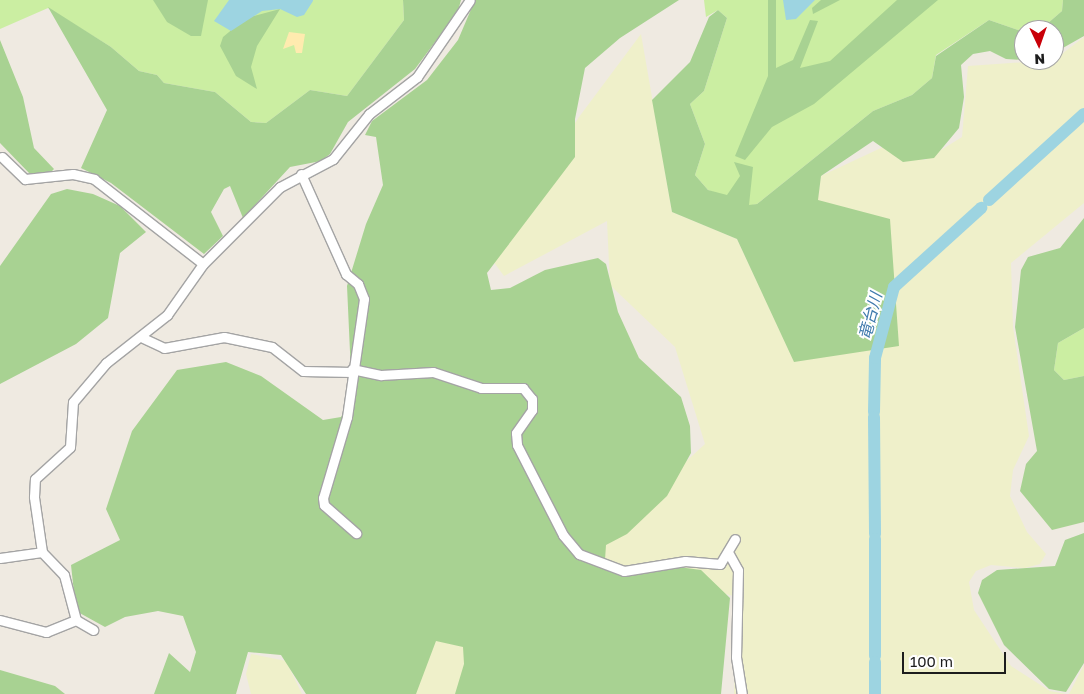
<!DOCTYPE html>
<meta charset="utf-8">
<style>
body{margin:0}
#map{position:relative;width:1084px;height:694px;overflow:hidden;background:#efeae1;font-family:"Golos Text","Noto Sans JP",sans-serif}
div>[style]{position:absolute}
.farmland>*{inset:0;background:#eff0ca}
.grass>*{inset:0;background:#cbeea2}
.forest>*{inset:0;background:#a8d292}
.sand>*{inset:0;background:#ffebaf}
.water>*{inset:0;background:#9dd4e1}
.river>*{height:12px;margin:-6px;padding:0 6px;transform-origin:6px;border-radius:6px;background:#9dd4e1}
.roads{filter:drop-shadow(1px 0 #a4a4a4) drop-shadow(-1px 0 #a4a4a4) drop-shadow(0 1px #a4a4a4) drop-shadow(0 -1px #a4a4a4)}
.street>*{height:9px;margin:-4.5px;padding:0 4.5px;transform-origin:4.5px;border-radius:4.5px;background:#fff}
span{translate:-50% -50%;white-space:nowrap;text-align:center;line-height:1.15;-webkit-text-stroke:4px #fff;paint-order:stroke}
.water-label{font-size:16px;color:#3f7aac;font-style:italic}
.north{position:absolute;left:1014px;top:20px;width:50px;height:50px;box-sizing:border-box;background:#fff;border:1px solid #a5a5a5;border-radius:50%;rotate:177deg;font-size:14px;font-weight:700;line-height:20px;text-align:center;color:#1d1d1d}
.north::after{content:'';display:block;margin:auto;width:18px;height:22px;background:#c90009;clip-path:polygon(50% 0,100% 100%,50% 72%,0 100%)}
.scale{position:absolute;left:902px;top:652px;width:104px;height:22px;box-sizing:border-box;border:2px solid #1d1d1d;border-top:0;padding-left:6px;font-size:15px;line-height:18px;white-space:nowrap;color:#1d1d1d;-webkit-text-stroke:4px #fff;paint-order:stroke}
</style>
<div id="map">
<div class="farmland">
<i style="clip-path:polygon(641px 34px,672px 212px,737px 239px,794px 361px,821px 176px,883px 147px,925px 160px,962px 137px,968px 66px,1054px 60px,1084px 37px,1084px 203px,1011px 263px,1013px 327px,1029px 436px,1013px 470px,1010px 496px,1027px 532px,1046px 554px,1040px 564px,1025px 568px,991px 565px,976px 571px,969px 582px,974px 610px,1011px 666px,1050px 691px,1066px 694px,734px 694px,738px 597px,580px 559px,705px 444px,675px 347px,610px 285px,607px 221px,504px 276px,490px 257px,579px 117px)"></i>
<i style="clip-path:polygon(439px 618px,467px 642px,460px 694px,410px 694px)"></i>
<i style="clip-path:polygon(251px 654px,286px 661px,302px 694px,251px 694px,246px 674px)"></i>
<i style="clip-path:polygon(1084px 665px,1084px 694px,1069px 694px)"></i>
</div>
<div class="grass">
<i style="clip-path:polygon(0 0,403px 0,404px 20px,347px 96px,310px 90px,266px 123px,251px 122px,215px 92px,164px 83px,157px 75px,139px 71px,111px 47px,48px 8px,0 29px)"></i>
<i style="clip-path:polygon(704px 0,1063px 0,1062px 11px,1040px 30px,1024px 32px,989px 20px,936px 55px,932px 78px,912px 95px,873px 111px,757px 204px,748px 206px,708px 190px,695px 175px,705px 144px,690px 104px,704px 91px,727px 18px,718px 10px,706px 17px)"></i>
<i style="clip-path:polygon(1084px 328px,1084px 376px,1064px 380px,1054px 370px,1058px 343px)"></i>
</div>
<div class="forest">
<i style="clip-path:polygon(153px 0,208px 0,201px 36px,191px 36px,167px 22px)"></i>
<i style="clip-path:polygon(403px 0,461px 0,458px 11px,415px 69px,348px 122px,330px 154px,321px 161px,290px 167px,243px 218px,230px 186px,224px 189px,211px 212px,223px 236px,204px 254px,111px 183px,81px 168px,107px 110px,48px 7px,111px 47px,139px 71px,157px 75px,164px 83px,215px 92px,251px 122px,266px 123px,310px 90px,347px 96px,404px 20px)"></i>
<i style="clip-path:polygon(475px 0,679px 0,620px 38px,585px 68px,575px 119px,575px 157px,487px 273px,491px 290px,510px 288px,545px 270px,598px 258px,606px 264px,618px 312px,639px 358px,681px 397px,690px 426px,691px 453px,667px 496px,627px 534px,606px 545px,605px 560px,617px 573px,671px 566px,701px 570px,730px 598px,721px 694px,455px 694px,464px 664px,463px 647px,436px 641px,416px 694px,306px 694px,281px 655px,248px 652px,236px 694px,154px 694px,169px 653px,190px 672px,196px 652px,183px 616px,158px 611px,125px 617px,105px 627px,76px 611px,71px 565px,120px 540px,106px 509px,132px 431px,177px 370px,226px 362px,261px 376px,323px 420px,341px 417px,352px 396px,347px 286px,366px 224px,383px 185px,376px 137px,365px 135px,372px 121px,427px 80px,458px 40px)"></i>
<i style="clip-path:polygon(768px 0,776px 0,776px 68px,793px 60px,810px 20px,818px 21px,800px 68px,830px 61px,897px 0,938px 0,814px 104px,772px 127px,745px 160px,735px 156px,768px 76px)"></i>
<i style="clip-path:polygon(821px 0,840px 0,813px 14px,812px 8px)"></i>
<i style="clip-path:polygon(1063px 0,1084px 0,1084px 36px,1054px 53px,1054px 30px,1040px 30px,1062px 11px)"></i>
<i style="clip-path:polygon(280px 9px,257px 46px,251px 67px,257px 89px,236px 76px,220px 46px,223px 37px,246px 18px)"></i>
<i style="clip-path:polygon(718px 10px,727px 18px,704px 91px,690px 104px,705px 144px,695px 175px,708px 190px,727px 195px,740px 176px,734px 162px,753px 167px,749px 205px,757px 204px,873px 111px,912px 95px,932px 78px,936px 56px,989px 20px,1024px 32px,1024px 60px,1006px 59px,990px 51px,973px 54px,961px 65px,964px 97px,959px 128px,934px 158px,903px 162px,873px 141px,821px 176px,818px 200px,890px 219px,899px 346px,794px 362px,737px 239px,672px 212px,652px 100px,690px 62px,709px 17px)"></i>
<i style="clip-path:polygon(0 40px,23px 97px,34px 148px,54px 169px,48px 175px,29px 173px,0 143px)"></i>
<i style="clip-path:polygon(67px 189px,93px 194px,120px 206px,146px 232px,120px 253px,108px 318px,76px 344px,0 384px,0 266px,51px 194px)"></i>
<i style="clip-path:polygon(1084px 218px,1084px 328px,1058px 343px,1054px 370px,1064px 380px,1084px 376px,1084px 522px,1052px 530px,1020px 491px,1026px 464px,1037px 451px,1015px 327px,1021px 270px,1028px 257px,1060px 248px)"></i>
<i style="clip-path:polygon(1084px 533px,1084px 663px,1066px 692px,1049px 689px,1004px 645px,978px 593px,982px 580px,997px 570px,1055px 566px,1065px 540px)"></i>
<i style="clip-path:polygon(0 670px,55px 686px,65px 694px,0 694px)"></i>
</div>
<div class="sand">
<i style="clip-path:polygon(289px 32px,305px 34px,302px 53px,296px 53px,294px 45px,283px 49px)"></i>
</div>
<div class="water">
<i style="clip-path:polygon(229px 0,313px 0,313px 1px,304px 15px,297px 17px,280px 9px,262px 11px,231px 31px,214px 21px)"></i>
<i style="clip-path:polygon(815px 0,796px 19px,786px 20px,783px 0)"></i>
</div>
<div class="river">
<i style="left:989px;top:200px;width:128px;rotate:-42.2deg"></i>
<i style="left:874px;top:412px;width:54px;rotate:-88.9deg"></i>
<i style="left:875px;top:358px;width:73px;rotate:-75deg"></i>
<i style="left:894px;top:287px;width:118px;rotate:-42.2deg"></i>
<i style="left:874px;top:417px;width:117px;rotate:89.5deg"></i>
<i style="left:875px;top:656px;width:117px;rotate:-90deg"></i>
<i style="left:875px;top:662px;width:32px;rotate:90deg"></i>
</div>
<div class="roads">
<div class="street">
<i style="left:2px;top:157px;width:32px;rotate:44deg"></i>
<i style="left:25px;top:179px;width:48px;rotate:-5.9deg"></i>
<i style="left:73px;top:174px;width:22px;rotate:13deg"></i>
<i style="left:94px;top:179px;width:138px;rotate:37.9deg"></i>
<i style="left:301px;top:174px;width:110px;rotate:65.8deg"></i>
<i style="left:346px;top:274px;width:16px;rotate:40deg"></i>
<i style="left:358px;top:284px;width:16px;rotate:68deg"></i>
<i style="left:364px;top:299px;width:119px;rotate:98.2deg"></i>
<i style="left:347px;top:417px;width:84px;rotate:106.5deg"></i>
<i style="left:323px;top:498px;width:7px;rotate:82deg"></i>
<i style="left:324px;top:505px;width:43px;rotate:41.2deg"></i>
<i style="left:143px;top:338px;width:23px;rotate:25deg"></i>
<i style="left:164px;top:348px;width:61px;rotate:-10.4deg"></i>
<i style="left:224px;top:337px;width:49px;rotate:11.8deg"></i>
<i style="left:272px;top:347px;width:39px;rotate:38deg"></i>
<i style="left:303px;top:371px;width:49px;rotate:1.2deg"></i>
<i style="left:352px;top:369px;width:30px;rotate:12deg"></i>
<i style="left:381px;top:375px;width:52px;rotate:-3.3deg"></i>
<i style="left:433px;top:372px;width:51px;rotate:18.4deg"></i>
<i style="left:481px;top:388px;width:42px"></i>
<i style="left:523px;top:388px;width:14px;rotate:51deg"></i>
<i style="left:532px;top:399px;width:11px;rotate:90deg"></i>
<i style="left:532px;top:410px;width:28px;rotate:125deg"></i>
<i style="left:516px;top:433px;width:12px;rotate:85deg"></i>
<i style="left:517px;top:445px;width:101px;rotate:62.9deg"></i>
<i style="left:563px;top:535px;width:25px;rotate:50deg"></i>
<i style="left:579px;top:554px;width:48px;rotate:20.7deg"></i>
<i style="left:624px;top:571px;width:62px;rotate:-9.3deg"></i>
<i style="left:685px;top:561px;width:35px;rotate:5deg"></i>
<i style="left:720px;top:564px;width:29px;rotate:-59deg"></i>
<i style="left:729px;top:554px;width:18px;rotate:61deg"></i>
<i style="left:738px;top:570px;width:87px;rotate:91.3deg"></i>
<i style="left:736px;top:657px;width:37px;rotate:81deg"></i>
<i style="left:0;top:558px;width:42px;rotate:-8.1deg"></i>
<i style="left:0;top:620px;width:48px;rotate:14.6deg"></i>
<i style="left:46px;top:632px;width:32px;rotate:-22deg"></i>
<i style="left:76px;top:620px;width:20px;rotate:30deg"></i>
<i style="left:76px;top:620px;width:47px;rotate:-104.9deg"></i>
<i style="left:64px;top:575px;width:32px;rotate:-134deg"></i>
<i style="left:42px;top:552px;width:56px;rotate:-98.3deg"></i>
<i style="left:34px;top:497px;width:18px;rotate:-87deg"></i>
<i style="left:35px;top:479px;width:47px;rotate:-42.4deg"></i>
<i style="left:70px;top:447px;width:45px;rotate:-86.2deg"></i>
<i style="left:73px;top:402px;width:51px;rotate:-49.8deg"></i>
<i style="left:106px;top:363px;width:78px;rotate:-38.2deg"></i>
<i style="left:167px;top:315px;width:62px;rotate:-54.8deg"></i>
<i style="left:203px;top:264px;width:109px;rotate:-45deg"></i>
<i style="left:280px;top:187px;width:60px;rotate:-27.8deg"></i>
<i style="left:333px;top:159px;width:58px;rotate:-51.3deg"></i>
<i style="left:369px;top:114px;width:61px;rotate:-37.6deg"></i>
<i style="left:417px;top:77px;width:93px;rotate:-55.5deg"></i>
</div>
</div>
<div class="water-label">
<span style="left:870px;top:316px;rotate:-75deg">竜台川</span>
</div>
<div class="north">N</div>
<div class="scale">100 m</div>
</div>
